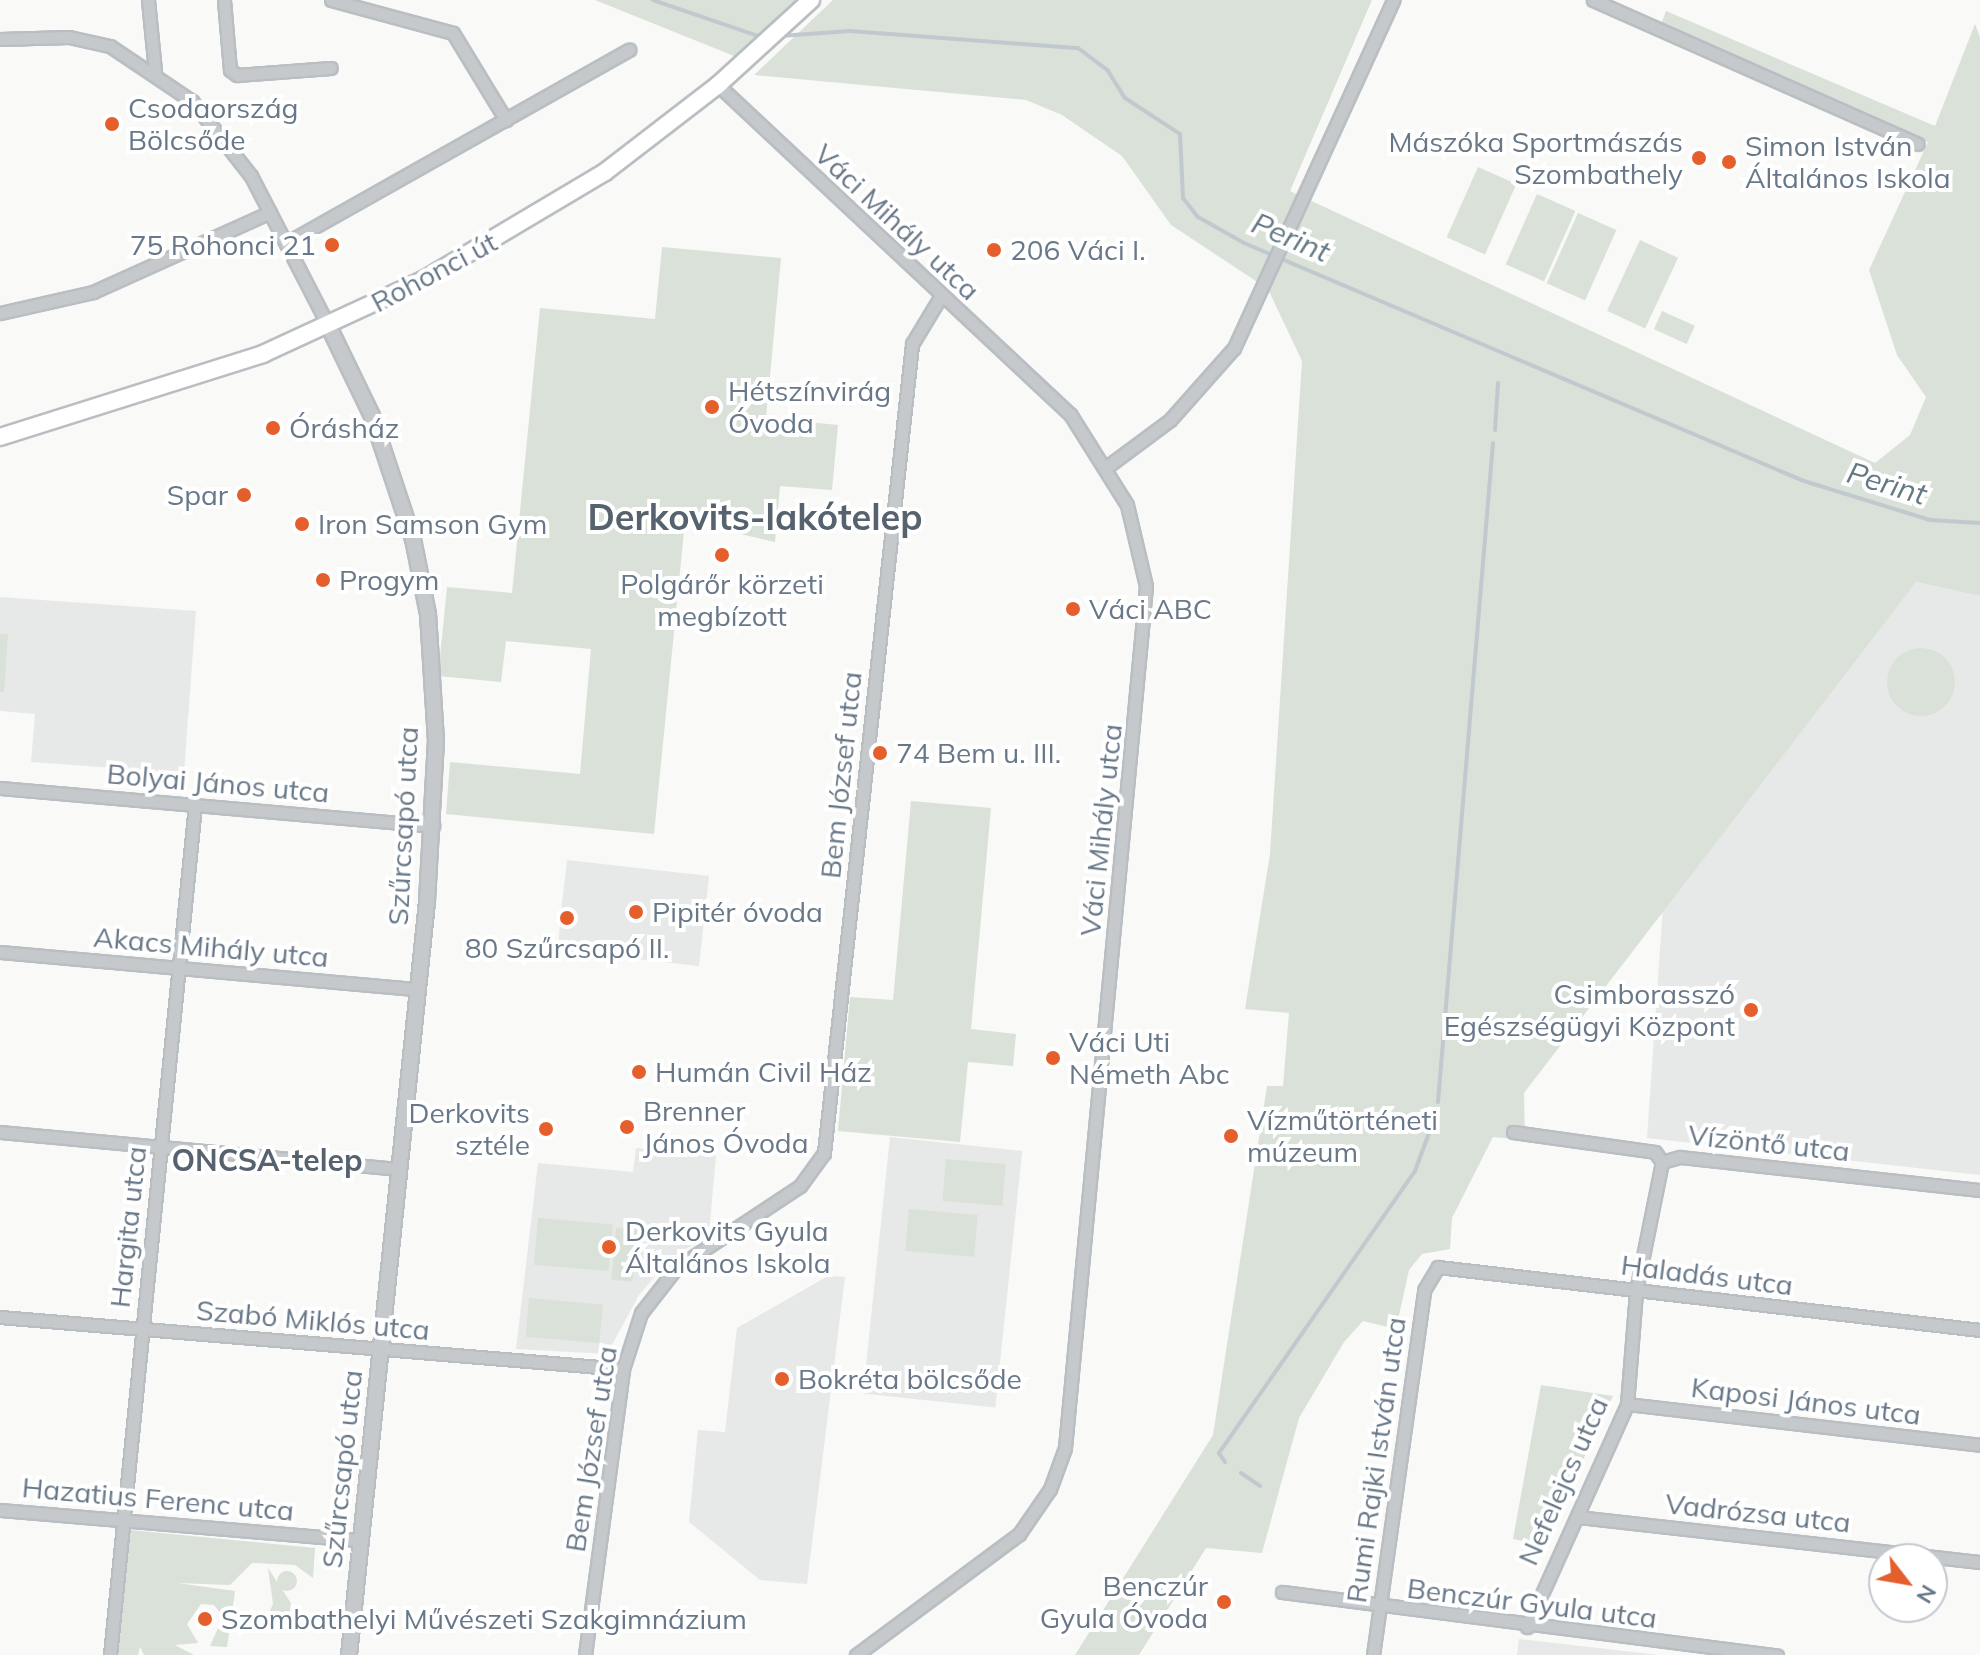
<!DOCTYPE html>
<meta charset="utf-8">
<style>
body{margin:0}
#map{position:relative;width:1980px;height:1655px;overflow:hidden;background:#f9f9f7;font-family:Mulish,sans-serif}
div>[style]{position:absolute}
.built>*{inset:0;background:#e7e8e8;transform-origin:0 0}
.green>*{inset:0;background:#dae1d8;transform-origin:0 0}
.round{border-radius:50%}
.stream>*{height:4px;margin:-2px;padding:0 2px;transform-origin:2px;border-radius:2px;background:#c0c9ce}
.roads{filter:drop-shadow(2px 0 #b9bec3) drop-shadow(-2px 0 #b9bec3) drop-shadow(0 2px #b9bec3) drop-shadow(0 -2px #b9bec3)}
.minor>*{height:11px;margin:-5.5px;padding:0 5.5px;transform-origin:5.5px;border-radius:5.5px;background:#c5c9cc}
.tertiary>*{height:14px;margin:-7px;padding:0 7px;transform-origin:7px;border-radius:7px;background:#c5c9cc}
.secondary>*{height:16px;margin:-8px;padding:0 8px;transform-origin:8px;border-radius:8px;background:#fff}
.dots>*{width:22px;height:22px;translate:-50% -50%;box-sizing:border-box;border:4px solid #fff;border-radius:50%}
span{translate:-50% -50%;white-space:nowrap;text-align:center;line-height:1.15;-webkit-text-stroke:8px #fff;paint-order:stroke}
.poi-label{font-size:28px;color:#687888}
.left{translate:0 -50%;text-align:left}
.right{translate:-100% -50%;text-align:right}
.street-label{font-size:28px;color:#687888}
.water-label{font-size:30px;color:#637983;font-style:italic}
.neighbourhood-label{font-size:30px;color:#56626d;font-weight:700}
.district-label{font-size:36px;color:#56626d;font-weight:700}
.north{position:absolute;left:1868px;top:1543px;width:80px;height:80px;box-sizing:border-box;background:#fff;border:2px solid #c3c9cf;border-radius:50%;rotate:121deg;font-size:22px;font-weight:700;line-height:32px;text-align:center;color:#687888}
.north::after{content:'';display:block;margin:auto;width:28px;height:36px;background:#e45f2b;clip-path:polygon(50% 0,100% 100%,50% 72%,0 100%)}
</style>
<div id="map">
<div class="built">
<i style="clip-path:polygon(1916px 582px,1980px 596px,1980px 1175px,1647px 1138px,1663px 906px)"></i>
<i style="clip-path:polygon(0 597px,196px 611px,184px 773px,31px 762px,35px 714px,0 711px)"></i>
<i style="clip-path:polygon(567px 860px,709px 876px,699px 966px,558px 950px,560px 923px,573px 923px,574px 913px,561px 912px)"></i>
<i style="left:890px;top:1137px;width:133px;height:258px;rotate:6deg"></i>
<i style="clip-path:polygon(636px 1148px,716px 1155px,709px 1234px,669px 1260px,639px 1295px,607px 1354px,516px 1349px,538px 1163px,633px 1172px)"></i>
<i style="clip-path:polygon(828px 1276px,845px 1277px,807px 1584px,760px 1580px,689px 1522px,698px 1430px,725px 1432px,737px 1328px)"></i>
<i style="clip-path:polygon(1519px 1639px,1659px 1655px,1517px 1655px)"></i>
</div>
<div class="green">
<i style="clip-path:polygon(595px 0,798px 0,739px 58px)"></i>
<i style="clip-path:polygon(833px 0,1372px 0,1290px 191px,1875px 463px,1910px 435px,1926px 397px,1897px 355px,1869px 270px,1928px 142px,1661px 24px,1666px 11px,1935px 126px,1975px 24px,1980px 37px,1980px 596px,1916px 582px,1524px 1093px,1525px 1140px,1493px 1137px,1452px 1218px,1450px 1249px,1422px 1254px,1409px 1270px,1396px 1329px,1363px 1321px,1344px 1342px,1299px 1418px,1262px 1553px,1206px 1548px,1139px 1655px,1075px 1655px,1213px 1435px,1267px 1086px,1283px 1086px,1289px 1013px,1245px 1009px,1270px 854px,1302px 361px,1268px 289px,1171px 225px,1122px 156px,1062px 115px,1026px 100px,754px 75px)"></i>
<i style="left:1478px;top:167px;width:42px;height:77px;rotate:24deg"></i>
<i style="left:1537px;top:194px;width:42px;height:77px;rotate:24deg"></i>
<i style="left:1578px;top:213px;width:42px;height:77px;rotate:24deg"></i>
<i style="left:1640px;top:240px;width:42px;height:78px;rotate:25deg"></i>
<i style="clip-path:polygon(662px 247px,781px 258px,766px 418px,838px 425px,832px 490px,780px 486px,775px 542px,685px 521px,654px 834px,446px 814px,450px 762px,580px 774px,591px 649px,506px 641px,501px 682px,438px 676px,447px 587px,512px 593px,540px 308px,655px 319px)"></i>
<i style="left:1662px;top:311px;width:36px;height:20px;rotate:24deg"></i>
<i style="clip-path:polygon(0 634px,8px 634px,4px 692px,0 692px)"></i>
<i class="round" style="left:1887px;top:648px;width:68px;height:68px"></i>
<i style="clip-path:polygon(911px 801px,991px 808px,971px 1029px,1016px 1034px,1013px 1066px,968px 1062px,960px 1142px,838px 1131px,850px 997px,893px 1000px)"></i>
<i style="left:946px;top:1159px;width:60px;height:42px;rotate:5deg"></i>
<i style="left:909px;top:1209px;width:69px;height:42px;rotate:5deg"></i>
<i style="left:538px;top:1218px;width:75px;height:47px;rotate:5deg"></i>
<i style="left:616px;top:1228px;width:21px;height:52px;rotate:5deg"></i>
<i style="left:529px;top:1298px;width:74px;height:39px;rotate:5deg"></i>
<i style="clip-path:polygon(1541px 1385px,1613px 1396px,1543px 1545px,1513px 1539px)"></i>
<i style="clip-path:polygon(130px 1530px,315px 1548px,313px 1578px,295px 1565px,252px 1563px,230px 1585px,177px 1583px,235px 1591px,227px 1647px,210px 1646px,223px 1617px,214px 1605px,201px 1604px,187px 1624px,198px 1643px,175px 1645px,194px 1655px,144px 1655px,140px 1647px,138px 1655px,118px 1655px)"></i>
<i style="clip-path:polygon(268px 1568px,291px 1603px,289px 1617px,278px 1626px,263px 1626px,273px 1604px)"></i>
<i class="round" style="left:277px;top:1571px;width:20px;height:20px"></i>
</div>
<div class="stream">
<i style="left:653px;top:0;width:117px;rotate:18.9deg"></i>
<i style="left:780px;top:36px;width:70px;rotate:-4.1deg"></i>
<i style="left:850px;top:31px;width:229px;rotate:4.3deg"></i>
<i style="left:1078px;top:48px;width:38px;rotate:37deg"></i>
<i style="left:1108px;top:71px;width:32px;rotate:58deg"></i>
<i style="left:1125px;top:98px;width:66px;rotate:33.2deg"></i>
<i style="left:1180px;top:134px;width:64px;rotate:87.3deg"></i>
<i style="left:1183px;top:198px;width:24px;rotate:52deg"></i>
<i style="left:1198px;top:217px;width:53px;rotate:29.5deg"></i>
<i style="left:1244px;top:243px;width:608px;rotate:23.03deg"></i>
<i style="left:1804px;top:481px;width:132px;rotate:17.2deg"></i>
<i style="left:1930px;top:520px;width:50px;rotate:3.4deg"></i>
<i style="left:1495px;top:430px;width:47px;rotate:-86.3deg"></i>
<i style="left:1438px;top:1102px;width:661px;rotate:-85.23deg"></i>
<i style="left:1225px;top:1462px;width:11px;rotate:-124deg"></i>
<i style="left:1219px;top:1453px;width:343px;rotate:-55.2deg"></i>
<i style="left:1415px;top:1171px;width:52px;rotate:-69.8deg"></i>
<i style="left:1241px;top:1473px;width:23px;rotate:34deg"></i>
</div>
<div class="roads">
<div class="minor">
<i style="left:148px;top:0;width:72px;rotate:84.4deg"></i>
<i style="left:224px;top:0;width:70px;rotate:85.1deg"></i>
<i style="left:230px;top:70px;width:9px;rotate:36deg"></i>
<i style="left:237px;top:75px;width:94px;rotate:-4.3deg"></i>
<i style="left:331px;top:0;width:126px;rotate:15.1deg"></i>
<i style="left:453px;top:33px;width:102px;rotate:58.7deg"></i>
<i style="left:1593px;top:0;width:355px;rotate:23.9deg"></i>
<i style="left:0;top:39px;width:69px;rotate:-1.7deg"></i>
<i style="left:69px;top:37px;width:42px;rotate:12.4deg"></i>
<i style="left:110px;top:46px;width:99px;rotate:33.9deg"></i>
<i style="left:192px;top:101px;width:95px;rotate:51.8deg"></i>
<i style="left:251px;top:176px;width:170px;rotate:62.7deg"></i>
<i style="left:718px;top:85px;width:482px;rotate:43.1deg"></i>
<i style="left:1070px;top:414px;width:107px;rotate:57.9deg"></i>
<i style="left:1127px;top:505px;width:83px;rotate:76.8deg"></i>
<i style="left:1146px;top:586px;width:866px;rotate:95.37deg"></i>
<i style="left:1065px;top:1448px;width:44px;rotate:110.1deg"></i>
<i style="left:1050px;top:1489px;width:55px;rotate:124.6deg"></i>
<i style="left:1019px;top:1534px;width:203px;rotate:143.4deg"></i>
<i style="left:286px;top:243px;width:394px;rotate:-29.4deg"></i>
<i style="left:0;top:313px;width:95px;rotate:-12.7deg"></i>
<i style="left:93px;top:292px;width:194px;rotate:-24.3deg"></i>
<i style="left:1108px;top:466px;width:77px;rotate:-36.6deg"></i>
<i style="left:1170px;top:420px;width:96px;rotate:-48.4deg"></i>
<i style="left:1234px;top:348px;width:383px;rotate:-65.4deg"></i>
<i style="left:0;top:788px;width:435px;rotate:5deg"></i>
<i style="left:0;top:952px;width:419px;rotate:5.1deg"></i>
<i style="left:0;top:1132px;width:399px;rotate:5.3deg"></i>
<i style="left:1513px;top:1132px;width:143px;rotate:8deg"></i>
<i style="left:1655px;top:1152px;width:12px;rotate:55deg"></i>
<i style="left:1662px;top:1162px;width:19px;rotate:-16deg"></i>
<i style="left:1680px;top:1157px;width:302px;rotate:6.3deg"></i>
<i style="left:0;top:1317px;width:625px;rotate:4.77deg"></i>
<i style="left:1627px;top:1404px;width:355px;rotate:6.6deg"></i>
<i style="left:0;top:1510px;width:362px;rotate:4.8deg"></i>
<i style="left:1578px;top:1517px;width:405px;rotate:6.4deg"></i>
<i style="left:1282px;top:1592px;width:499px;rotate:7.3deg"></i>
<i style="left:1527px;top:1627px;width:244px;rotate:-65.8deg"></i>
<i style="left:1627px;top:1404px;width:113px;rotate:-85.4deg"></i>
<i style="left:1636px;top:1291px;width:132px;rotate:-78.6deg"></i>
<i style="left:110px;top:1655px;width:854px;rotate:-84.29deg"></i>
<i style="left:585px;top:1655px;width:289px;rotate:-82.4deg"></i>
<i style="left:623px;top:1369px;width:59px;rotate:-72.2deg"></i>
<i style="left:641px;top:1313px;width:57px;rotate:-52.1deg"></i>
<i style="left:676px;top:1268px;width:149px;rotate:-33.5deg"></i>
<i style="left:800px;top:1186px;width:41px;rotate:-54deg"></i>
<i style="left:824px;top:1153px;width:814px;rotate:-83.79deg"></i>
<i style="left:912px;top:344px;width:56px;rotate:-58.9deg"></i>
<i style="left:1373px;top:1655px;width:369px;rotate:-82deg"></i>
<i style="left:1424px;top:1290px;width:27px;rotate:-59deg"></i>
<i style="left:1438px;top:1267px;width:546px;rotate:6.63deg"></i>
</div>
<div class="tertiary">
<i style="left:329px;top:327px;width:99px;rotate:64.2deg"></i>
<i style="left:372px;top:416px;width:130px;rotate:71.6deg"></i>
<i style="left:413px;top:539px;width:76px;rotate:78.7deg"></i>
<i style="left:428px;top:614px;width:126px;rotate:86.4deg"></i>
<i style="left:436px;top:740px;width:162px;rotate:93.2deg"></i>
<i style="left:427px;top:902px;width:757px;rotate:95.91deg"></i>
</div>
<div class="secondary">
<i style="left:0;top:437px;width:276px;rotate:-17.5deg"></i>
<i style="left:263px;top:354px;width:179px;rotate:-24.8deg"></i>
<i style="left:425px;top:279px;width:209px;rotate:-30.7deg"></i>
<i style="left:605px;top:172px;width:143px;rotate:-37.6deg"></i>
<i style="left:718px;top:85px;width:126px;rotate:-42.4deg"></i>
</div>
</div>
<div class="dots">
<i style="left:112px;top:124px;background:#e45f2b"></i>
<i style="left:1699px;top:158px;background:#e45f2b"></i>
<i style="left:1729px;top:162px;background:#e45f2b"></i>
<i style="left:332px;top:245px;background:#e45f2b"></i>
<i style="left:994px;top:250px;background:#e45f2b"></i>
<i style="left:712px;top:407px;background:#e45f2b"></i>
<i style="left:273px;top:428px;background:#e45f2b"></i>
<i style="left:244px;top:495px;background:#e45f2b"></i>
<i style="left:302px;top:524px;background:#e45f2b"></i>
<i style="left:722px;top:555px;background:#e45f2b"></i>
<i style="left:323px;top:580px;background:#e45f2b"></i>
<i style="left:1073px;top:609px;background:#e45f2b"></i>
<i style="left:880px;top:753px;background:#e45f2b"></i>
<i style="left:636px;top:912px;background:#e45f2b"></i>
<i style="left:567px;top:918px;background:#e45f2b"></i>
<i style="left:1751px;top:1010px;background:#e45f2b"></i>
<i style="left:1053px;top:1058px;background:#e45f2b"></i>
<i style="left:639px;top:1072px;background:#e45f2b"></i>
<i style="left:627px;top:1127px;background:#e45f2b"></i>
<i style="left:546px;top:1129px;background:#e45f2b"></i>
<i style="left:1231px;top:1136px;background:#e45f2b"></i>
<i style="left:609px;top:1247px;background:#e45f2b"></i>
<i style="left:782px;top:1379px;background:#e45f2b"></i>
<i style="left:1224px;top:1602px;background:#e45f2b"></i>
<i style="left:205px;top:1619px;background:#e45f2b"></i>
</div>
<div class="poi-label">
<span class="left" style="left:128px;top:124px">Csodaország<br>Bölcsőde</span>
<span class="right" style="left:1683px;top:158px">Mászóka Sportmászás<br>Szombathely</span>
<span class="left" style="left:1745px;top:162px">Simon István<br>Általános Iskola</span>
<span class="right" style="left:316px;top:245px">75 Rohonci 21</span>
<span class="left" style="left:1010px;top:250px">206 Váci I.</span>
<span class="left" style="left:728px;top:407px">Hétszínvirág<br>Óvoda</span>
<span class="left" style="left:289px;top:428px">Órásház</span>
<span class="right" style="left:228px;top:495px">Spar</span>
<span class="left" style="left:318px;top:524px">Iron Samson Gym</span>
<span class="left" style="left:339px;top:580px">Progym</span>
<span style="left:722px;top:600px">Polgárőr körzeti<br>megbízott</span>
<span class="left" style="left:1089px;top:609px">Váci ABC</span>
<span class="left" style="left:896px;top:753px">74 Bem u. III.</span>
<span class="left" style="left:652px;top:912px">Pipitér óvoda</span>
<span style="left:567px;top:948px">80 Szűrcsapó II.</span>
<span class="right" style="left:1735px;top:1010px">Csimborasszó<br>Egészségügyi Központ</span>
<span class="left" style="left:1069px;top:1058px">Váci Uti<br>Németh Abc</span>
<span class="left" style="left:655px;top:1072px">Humán Civil Ház</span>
<span class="left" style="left:643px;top:1127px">Brenner<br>János Óvoda</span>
<span class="right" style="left:530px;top:1129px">Derkovits<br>sztéle</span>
<span class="left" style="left:1247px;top:1136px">Vízműtörténeti<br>múzeum</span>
<span class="left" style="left:625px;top:1247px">Derkovits Gyula<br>Általános Iskola</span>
<span class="left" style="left:798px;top:1379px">Bokréta bölcsőde</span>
<span class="right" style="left:1208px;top:1602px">Benczúr<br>Gyula Óvoda</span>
<span class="left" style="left:221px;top:1619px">Szombathelyi Művészeti Szakgimnázium</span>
</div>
<div class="street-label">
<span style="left:897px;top:222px;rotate:43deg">Váci Mihály utca</span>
<span style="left:434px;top:272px;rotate:-28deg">Rohonci út</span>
<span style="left:841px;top:775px;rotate:-84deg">Bem József utca</span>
<span style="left:218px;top:783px;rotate:5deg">Bolyai János utca</span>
<span style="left:403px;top:826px;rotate:-87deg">Szűrcsapó utca</span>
<span style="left:1101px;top:830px;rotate:-84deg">Váci Mihály utca</span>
<span style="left:211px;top:947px;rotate:5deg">Akacs Mihály utca</span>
<span style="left:1769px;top:1143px;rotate:6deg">Vízöntő utca</span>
<span style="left:128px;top:1227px;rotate:-84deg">Hargita utca</span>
<span style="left:1707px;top:1275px;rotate:7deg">Haladás utca</span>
<span style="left:313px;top:1320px;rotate:5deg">Szabó Miklós utca</span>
<span style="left:1806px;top:1401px;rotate:7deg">Kaposi János utca</span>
<span style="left:591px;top:1449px;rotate:-81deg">Bem József utca</span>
<span style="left:1376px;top:1460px;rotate:-82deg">Rumi Rajki István utca</span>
<span style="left:342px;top:1469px;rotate:-84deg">Szűrcsapó utca</span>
<span style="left:1563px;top:1481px;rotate:-66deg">Nefelejcs utca</span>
<span style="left:158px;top:1499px;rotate:5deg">Hazatius Ferenc utca</span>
<span style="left:1758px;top:1513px;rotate:6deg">Vadrózsa utca</span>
<span style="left:1532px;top:1603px;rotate:7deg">Benczúr Gyula utca</span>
</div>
<div class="water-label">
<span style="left:1291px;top:237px;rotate:23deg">Perint</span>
<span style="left:1887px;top:483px;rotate:17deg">Perint</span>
</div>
<div class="neighbourhood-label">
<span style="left:267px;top:1160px">ONCSA-telep</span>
</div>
<div class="district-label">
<span style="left:755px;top:517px">Derkovits-lakótelep</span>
</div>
<div class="north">N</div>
</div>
